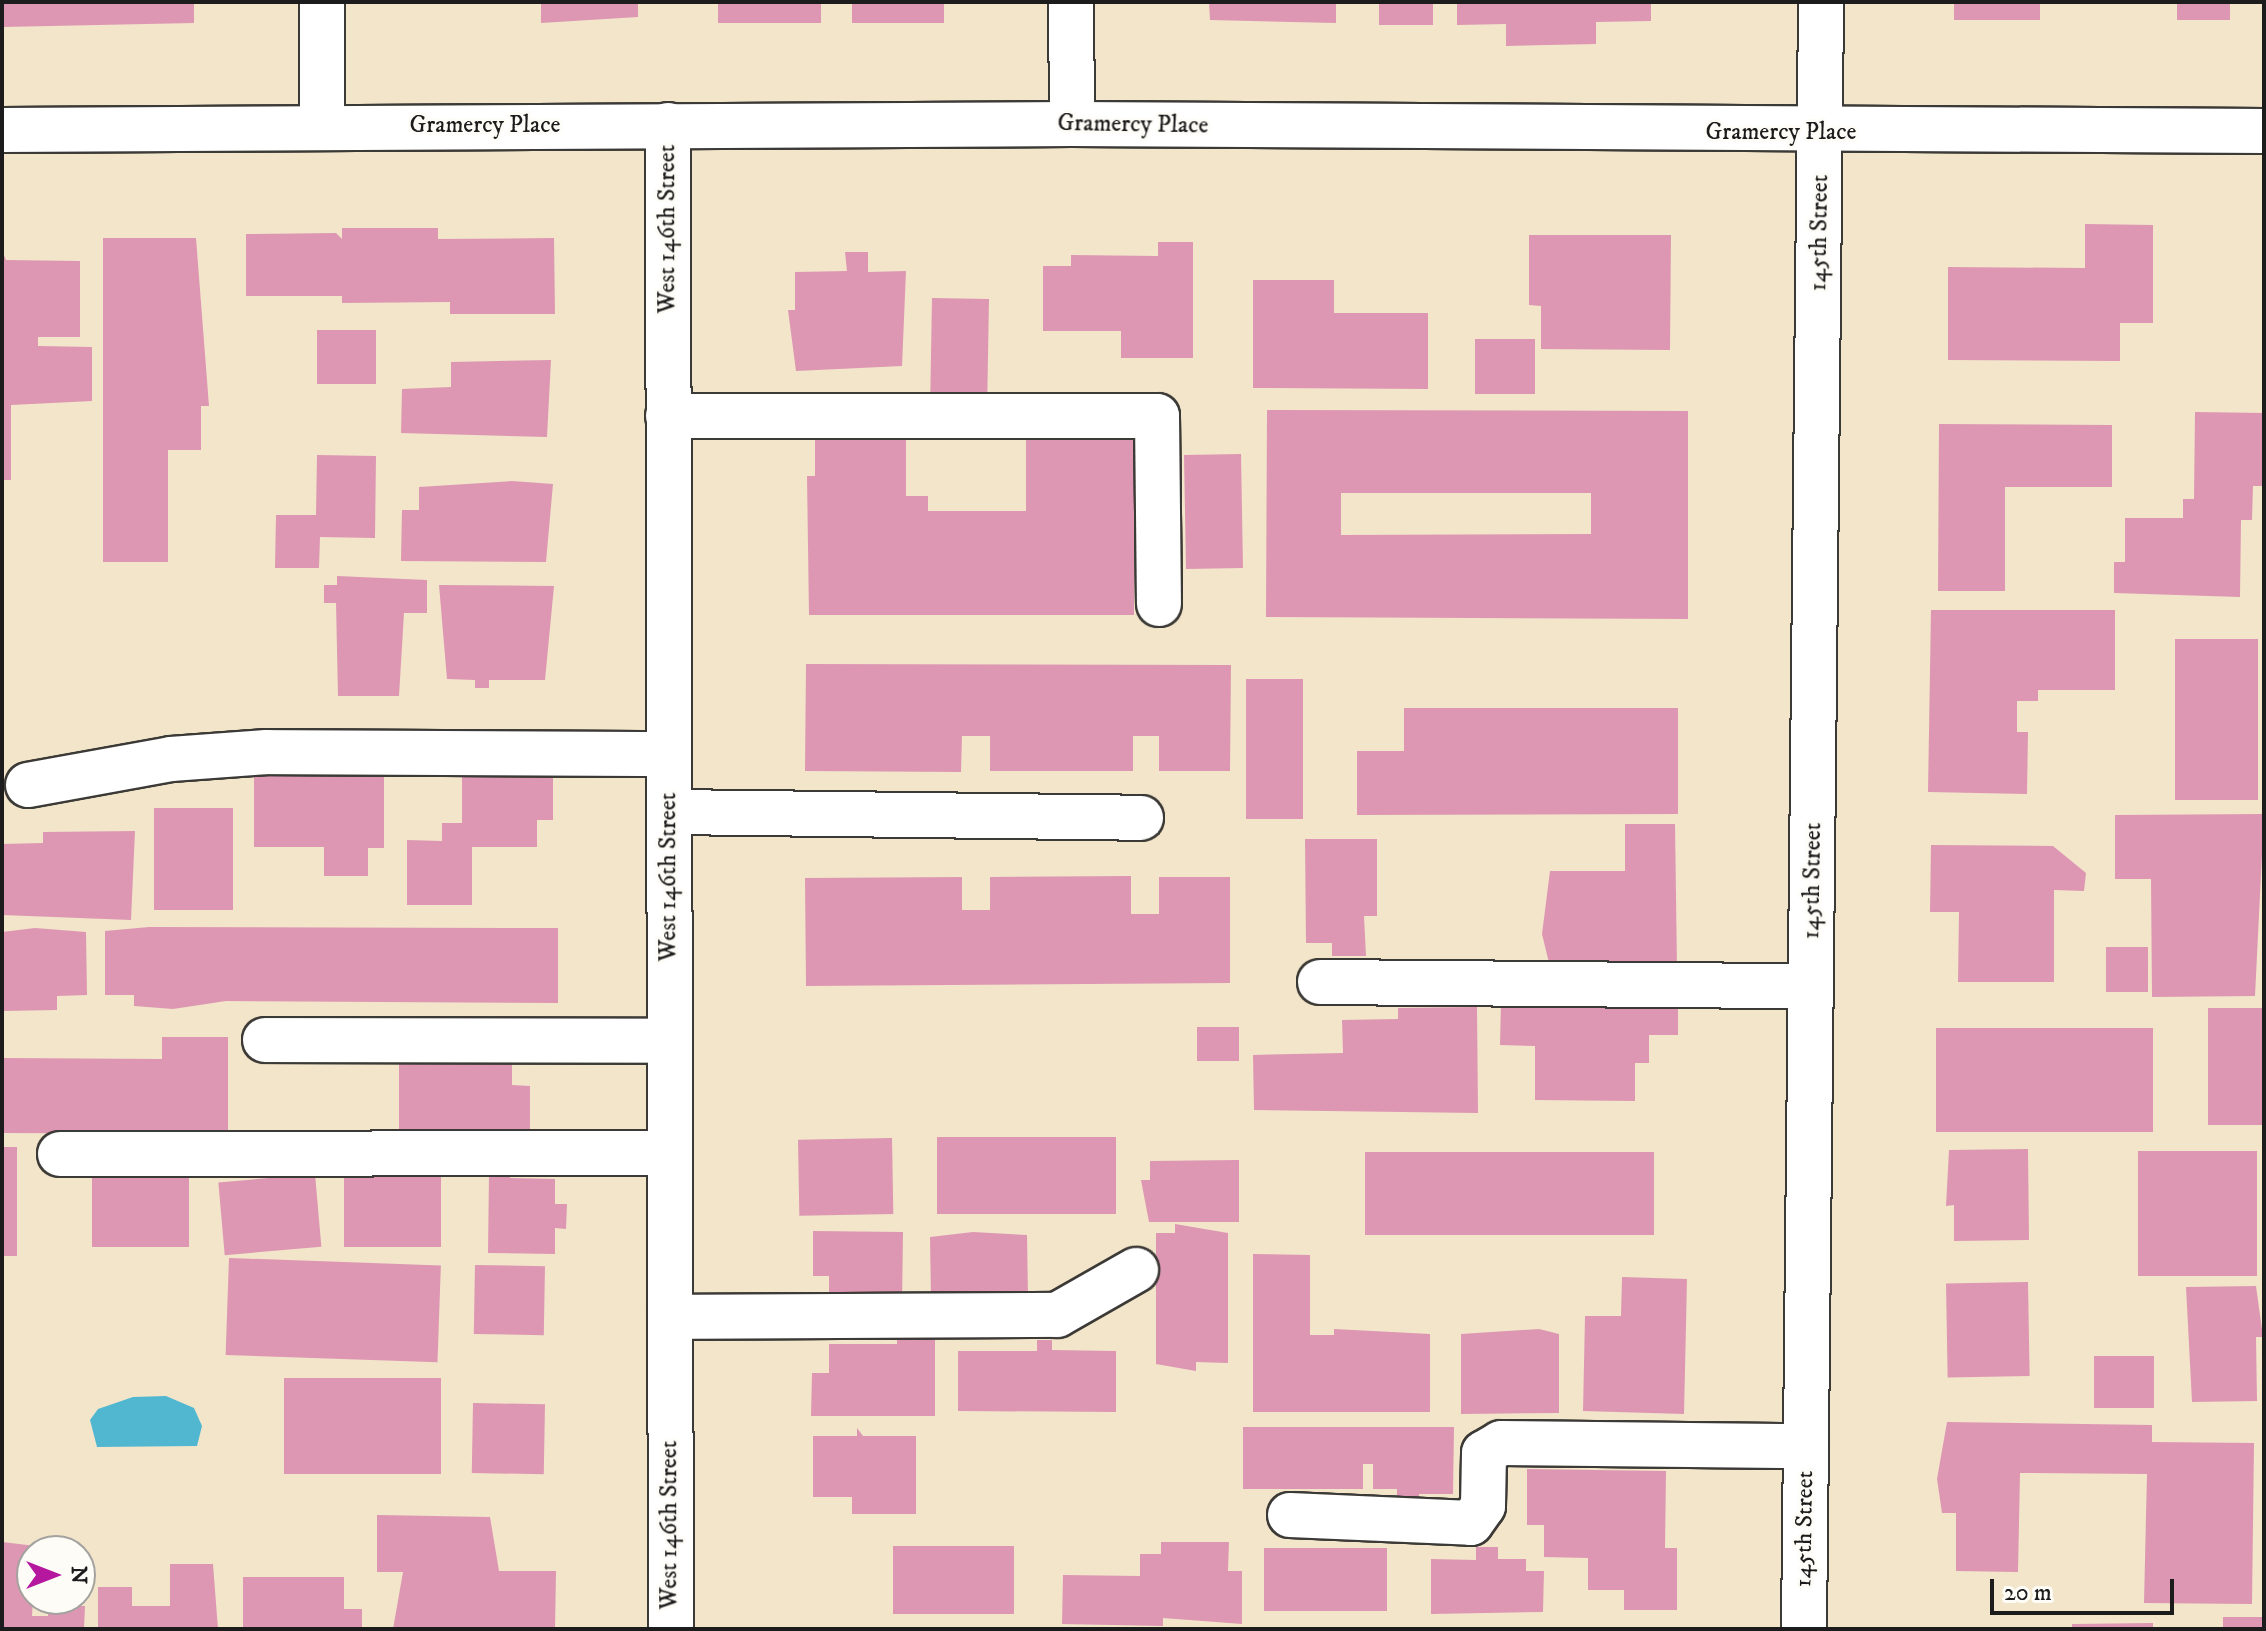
<!DOCTYPE html>
<style>
body{margin:0}
#map{position:relative;width:2266px;height:1631px;overflow:hidden;background:#f2e5ca;font-family:"IM FELL DW Pica",serif}
div>[style]{position:absolute}
.water>*{inset:0;background:#51b7d0}
.building>*{inset:0;background:#dd97b3;transform-origin:0 0}
.roads{filter:drop-shadow(2px 0 #3c3a36) drop-shadow(-2px 0 #3c3a36) drop-shadow(0 2px #3c3a36) drop-shadow(0 -2px #3c3a36)}
.minor>*{height:44px;margin:-22px;padding:0 22px;transform-origin:22px;border-radius:22px;background:#fff}
span{translate:-50% -50%;white-space:nowrap;text-align:center;line-height:1.15;-webkit-text-stroke:6px #fdfcf7;paint-order:stroke}
.street-label{font-size:24px;color:#1c1c1c}
.frame{position:absolute;inset:0;border:4px solid #1c1c1c;pointer-events:none}
.north{position:absolute;left:16px;top:1535px;width:80px;height:80px;box-sizing:border-box;background:#fdfcf7;border:2px solid #a3a29f;border-radius:50%;rotate:90deg;font-size:22px;font-weight:700;line-height:32px;text-align:center;color:#1c1c1c}
.north::after{content:'';display:block;margin:auto;width:28px;height:36px;background:#b5179e;clip-path:polygon(50% 0,100% 100%,50% 72%,0 100%)}
.scale{position:absolute;left:1990px;top:1579px;width:184px;height:36px;box-sizing:border-box;border:4px solid #1c1c1c;border-top:0;padding-left:10px;font-size:24px;line-height:28px;white-space:nowrap;color:#1c1c1c;-webkit-text-stroke:6px #fdfcf7;paint-order:stroke}
</style>
<div id="map">
<div class="water">
<i style="clip-path:polygon(133px 1397px,166px 1396px,194px 1408px,202px 1426px,197px 1446px,97px 1447px,90px 1420px,98px 1409px)"></i>
</div>
<div class="building">
<i style="clip-path:polygon(2px 2px,194px 2px,194px 23px,2px 27px)"></i>
<i style="clip-path:polygon(541px 2px,638px 2px,638px 17px,541px 23px)"></i>
<i style="left:718px;top:2px;width:103px;height:21px"></i>
<i style="left:852px;top:2px;width:92px;height:21px"></i>
<i style="clip-path:polygon(1209px 2px,1336px 2px,1336px 23px,1210px 20px)"></i>
<i style="left:1379px;top:2px;width:54px;height:23px"></i>
<i style="clip-path:polygon(1457px 2px,1651px 2px,1651px 21px,1596px 22px,1596px 44px,1506px 46px,1506px 24px,1457px 25px)"></i>
<i style="left:1954px;top:2px;width:86px;height:18px"></i>
<i style="left:2177px;top:2px;width:53px;height:18px"></i>
<i style="clip-path:polygon(2085px 224px,2153px 225px,2153px 323px,2120px 323px,2120px 361px,1948px 360px,1948px 267px,2085px 268px)"></i>
<i style="clip-path:polygon(342px 228px,438px 228px,438px 239px,554px 238px,555px 314px,450px 314px,450px 302px,342px 303px,342px 296px,246px 296px,246px 234px,336px 233px,342px 239px)"></i>
<i style="clip-path:polygon(1529px 235px,1671px 235px,1670px 350px,1541px 349px,1541px 306px,1529px 305px)"></i>
<i style="clip-path:polygon(103px 238px,196px 238px,209px 406px,201px 406px,201px 450px,168px 450px,168px 562px,103px 562px)"></i>
<i style="clip-path:polygon(1158px 242px,1193px 242px,1193px 358px,1121px 358px,1121px 331px,1043px 331px,1043px 266px,1071px 266px,1071px 255px,1158px 256px)"></i>
<i style="clip-path:polygon(2px 250px,6px 260px,80px 261px,80px 337px,38px 337px,38px 346px,92px 347px,92px 401px,11px 405px,11px 480px,2px 480px)"></i>
<i style="clip-path:polygon(845px 252px,868px 252px,868px 272px,906px 271px,902px 366px,796px 371px,788px 310px,795px 310px,795px 272px,847px 271px)"></i>
<i style="clip-path:polygon(1253px 280px,1334px 280px,1334px 313px,1428px 313px,1428px 389px,1253px 388px)"></i>
<i style="left:932px;top:298px;width:57px;height:98px;rotate:1deg"></i>
<i style="left:317px;top:330px;width:59px;height:54px"></i>
<i style="left:1535px;top:339px;width:55px;height:60px;rotate:90deg"></i>
<i style="clip-path:polygon(551px 360px,547px 437px,401px 433px,402px 389px,451px 387px,451px 362px)"></i>
<i style="clip-path:polygon(evenodd,1267px 410px,1688px 411px,1688px 619px,1266px 617px,1267px 410px,1341px 493px,1591px 493px,1591px 534px,1341px 535px,1341px 493px)"></i>
<i style="clip-path:polygon(2195px 412px,2264px 413px,2264px 486px,2253px 486px,2252px 520px,2241px 520px,2240px 597px,2114px 593px,2114px 562px,2125px 562px,2125px 518px,2183px 518px,2183px 499px,2194px 499px)"></i>
<i style="clip-path:polygon(1026px 421px,1134px 421px,1134px 615px,809px 615px,807px 476px,815px 476px,815px 424px,906px 424px,906px 496px,928px 496px,928px 511px,1026px 511px)"></i>
<i style="clip-path:polygon(1939px 424px,2112px 425px,2112px 487px,2005px 487px,2005px 591px,1938px 591px)"></i>
<i style="left:1241px;top:454px;width:114px;height:57px;rotate:89deg"></i>
<i style="clip-path:polygon(317px 455px,376px 456px,375px 538px,320px 537px,319px 568px,275px 568px,276px 515px,316px 515px)"></i>
<i style="clip-path:polygon(512px 481px,553px 484px,546px 562px,401px 561px,402px 510px,419px 510px,419px 487px)"></i>
<i style="clip-path:polygon(337px 576px,427px 580px,427px 613px,404px 613px,399px 696px,338px 696px,336px 603px,324px 603px,324px 585px,337px 585px)"></i>
<i style="clip-path:polygon(439px 585px,554px 586px,545px 680px,489px 680px,489px 688px,475px 688px,475px 680px,447px 679px)"></i>
<i style="clip-path:polygon(1931px 610px,2115px 610px,2115px 690px,2038px 690px,2038px 701px,2017px 701px,2017px 732px,2028px 732px,2027px 794px,1928px 792px)"></i>
<i style="left:2175px;top:639px;width:83px;height:161px"></i>
<i style="clip-path:polygon(806px 664px,1231px 665px,1230px 771px,1159px 771px,1159px 736px,1133px 736px,1133px 771px,990px 771px,990px 736px,962px 736px,961px 772px,805px 771px)"></i>
<i style="left:1246px;top:679px;width:57px;height:140px"></i>
<i style="clip-path:polygon(1404px 708px,1678px 708px,1678px 814px,1357px 815px,1357px 751px,1404px 751px)"></i>
<i style="clip-path:polygon(384px 774px,384px 848px,368px 848px,368px 876px,324px 876px,324px 847px,254px 847px,254px 775px)"></i>
<i style="clip-path:polygon(462px 774px,553px 774px,553px 820px,537px 820px,537px 847px,472px 847px,472px 905px,407px 905px,407px 840px,442px 841px,442px 823px,462px 823px)"></i>
<i style="left:154px;top:808px;width:79px;height:102px"></i>
<i style="clip-path:polygon(2264px 814px,2255px 996px,2152px 997px,2151px 879px,2115px 879px,2115px 815px)"></i>
<i style="clip-path:polygon(1625px 824px,1675px 824px,1677px 968px,1550px 967px,1542px 934px,1550px 871px,1625px 871px)"></i>
<i style="clip-path:polygon(135px 831px,131px 920px,2px 915px,2px 844px,43px 843px,43px 832px)"></i>
<i style="clip-path:polygon(1305px 839px,1377px 839px,1377px 916px,1364px 916px,1366px 956px,1332px 956px,1332px 943px,1306px 943px)"></i>
<i style="clip-path:polygon(1931px 845px,2053px 846px,2086px 873px,2084px 891px,2054px 890px,2054px 982px,1958px 982px,1959px 912px,1930px 912px)"></i>
<i style="clip-path:polygon(1131px 876px,1131px 914px,1159px 914px,1159px 877px,1230px 877px,1230px 983px,806px 986px,805px 878px,962px 877px,962px 910px,990px 910px,990px 877px)"></i>
<i style="clip-path:polygon(149px 927px,558px 928px,558px 1003px,226px 1001px,173px 1009px,134px 1006px,134px 995px,105px 995px,105px 931px)"></i>
<i style="clip-path:polygon(35px 928px,86px 932px,87px 995px,57px 996px,57px 1010px,3px 1011px,2px 932px)"></i>
<i style="left:2106px;top:947px;width:42px;height:45px"></i>
<i style="clip-path:polygon(1501px 1002px,1678px 1003px,1678px 1035px,1649px 1035px,1649px 1063px,1635px 1063px,1635px 1101px,1535px 1100px,1535px 1046px,1500px 1045px)"></i>
<i style="clip-path:polygon(1477px 1007px,1478px 1113px,1254px 1110px,1253px 1055px,1343px 1053px,1342px 1020px,1398px 1019px,1398px 1008px)"></i>
<i style="left:2208px;top:1008px;width:56px;height:117px"></i>
<i style="left:1197px;top:1027px;width:42px;height:34px"></i>
<i style="left:1936px;top:1028px;width:217px;height:104px"></i>
<i style="clip-path:polygon(162px 1037px,228px 1037px,228px 1134px,2px 1133px,2px 1058px,162px 1059px)"></i>
<i style="clip-path:polygon(399px 1061px,512px 1061px,512px 1085px,530px 1086px,530px 1131px,399px 1131px)"></i>
<i style="left:1116px;top:1137px;width:77px;height:179px;rotate:90deg"></i>
<i style="left:892px;top:1138px;width:76px;height:94px;rotate:89deg"></i>
<i style="left:2px;top:1147px;width:15px;height:109px"></i>
<i style="clip-path:polygon(2028px 1149px,2029px 1240px,1954px 1241px,1954px 1205px,1946px 1206px,1949px 1150px)"></i>
<i style="left:2257px;top:1151px;width:125px;height:119px;rotate:90deg"></i>
<i style="left:1654px;top:1152px;width:83px;height:289px;rotate:90deg"></i>
<i style="clip-path:polygon(1239px 1160px,1239px 1222px,1149px 1222px,1141px 1180px,1150px 1180px,1150px 1161px)"></i>
<i style="clip-path:polygon(511px 1164px,510px 1178px,555px 1179px,555px 1204px,567px 1204px,566px 1229px,555px 1228px,555px 1254px,488px 1253px,489px 1174px)"></i>
<i style="left:315px;top:1174px;width:73px;height:97px;rotate:85deg"></i>
<i style="left:92px;top:1175px;width:97px;height:72px"></i>
<i style="left:344px;top:1175px;width:97px;height:72px"></i>
<i style="clip-path:polygon(1175px 1224px,1228px 1233px,1228px 1363px,1196px 1362px,1196px 1371px,1156px 1364px,1156px 1233px,1175px 1233px)"></i>
<i style="clip-path:polygon(813px 1231px,903px 1232px,902px 1305px,829px 1305px,829px 1276px,813px 1276px)"></i>
<i style="clip-path:polygon(973px 1232px,1027px 1235px,1028px 1298px,931px 1299px,930px 1237px)"></i>
<i style="clip-path:polygon(1253px 1254px,1310px 1255px,1310px 1335px,1334px 1335px,1334px 1329px,1430px 1334px,1430px 1412px,1253px 1412px)"></i>
<i style="left:229px;top:1258px;width:212px;height:97px;rotate:2deg"></i>
<i style="left:475px;top:1265px;width:70px;height:69px;rotate:1deg"></i>
<i style="clip-path:polygon(1622px 1277px,1687px 1279px,1684px 1414px,1583px 1411px,1585px 1316px,1621px 1316px)"></i>
<i style="left:2028px;top:1282px;width:94px;height:82px;rotate:89deg"></i>
<i style="clip-path:polygon(2256px 1286px,2263px 1337px,2256px 1337px,2257px 1401px,2192px 1402px,2186px 1287px)"></i>
<i style="clip-path:polygon(1539px 1329px,1559px 1334px,1559px 1413px,1461px 1414px,1461px 1334px)"></i>
<i style="clip-path:polygon(897px 1338px,935px 1338px,935px 1416px,811px 1416px,812px 1373px,829px 1373px,829px 1344px,897px 1344px)"></i>
<i style="clip-path:polygon(1037px 1340px,1052px 1340px,1052px 1350px,1116px 1351px,1116px 1412px,958px 1411px,958px 1351px,1037px 1351px)"></i>
<i style="left:2094px;top:1356px;width:60px;height:52px"></i>
<i style="left:284px;top:1378px;width:157px;height:96px"></i>
<i style="left:473px;top:1403px;width:72px;height:70px;rotate:1deg"></i>
<i style="clip-path:polygon(1947px 1422px,2152px 1425px,2152px 1442px,2254px 1443px,2252px 1604px,2144px 1603px,2147px 1474px,2020px 1473px,2018px 1572px,1956px 1571px,1956px 1513px,1942px 1513px,1937px 1479px)"></i>
<i style="clip-path:polygon(1243px 1427px,1454px 1427px,1453px 1494px,1419px 1494px,1419px 1512px,1397px 1512px,1397px 1489px,1373px 1489px,1373px 1464px,1363px 1464px,1363px 1489px,1243px 1489px)"></i>
<i style="clip-path:polygon(857px 1428px,863px 1436px,916px 1436px,916px 1514px,852px 1514px,852px 1497px,813px 1497px,813px 1436px,857px 1436px)"></i>
<i style="clip-path:polygon(1527px 1469px,1666px 1471px,1665px 1548px,1677px 1548px,1677px 1610px,1624px 1610px,1624px 1590px,1588px 1590px,1588px 1558px,1544px 1557px,1544px 1525px,1527px 1525px)"></i>
<i style="clip-path:polygon(377px 1515px,490px 1517px,499px 1571px,556px 1571px,555px 1629px,393px 1629px,403px 1572px,377px 1572px)"></i>
<i style="clip-path:polygon(2px 1542px,36px 1546px,32px 1616px,48px 1616px,48px 1606px,85px 1606px,84px 1629px,2px 1629px)"></i>
<i style="clip-path:polygon(1161px 1542px,1229px 1542px,1228px 1571px,1242px 1571px,1242px 1624px,1163px 1618px,1163px 1626px,1062px 1624px,1063px 1575px,1140px 1576px,1140px 1554px,1161px 1554px)"></i>
<i style="left:893px;top:1546px;width:121px;height:68px"></i>
<i style="clip-path:polygon(1476px 1547px,1498px 1547px,1498px 1559px,1526px 1559px,1526px 1571px,1544px 1571px,1543px 1612px,1431px 1614px,1431px 1559px,1476px 1560px)"></i>
<i style="left:1264px;top:1548px;width:123px;height:63px"></i>
<i style="clip-path:polygon(170px 1564px,213px 1564px,218px 1629px,98px 1629px,98px 1587px,132px 1587px,132px 1606px,170px 1606px)"></i>
<i style="clip-path:polygon(243px 1577px,344px 1577px,344px 1609px,362px 1609px,362px 1629px,243px 1629px)"></i>
<i style="left:2223px;top:1617px;width:39px;height:12px"></i>
<i style="clip-path:polygon(2153px 1623px,2153px 1629px,2072px 1629px,2072px 1624px)"></i>
</div>
<div class="roads">
<div class="minor">
<i style="left:1071px;top:2px;width:122px;rotate:89.5deg"></i>
<i style="left:668px;top:125px;width:1504px;rotate:89.89deg"></i>
<i style="left:322px;top:128px;width:126px;rotate:-90deg"></i>
<i style="left:2px;top:130px;width:1070px;rotate:-0.32deg"></i>
<i style="left:1072px;top:124px;width:1192px;rotate:0.34deg"></i>
<i style="left:668px;top:416px;width:489px"></i>
<i style="left:1157px;top:416px;width:188px;rotate:89.4deg"></i>
<i style="left:28px;top:785px;width:145px;rotate:-10.3deg"></i>
<i style="left:171px;top:759px;width:96px;rotate:-4.2deg"></i>
<i style="left:267px;top:752px;width:402px;rotate:0.3deg"></i>
<i style="left:669px;top:812px;width:472px;rotate:0.7deg"></i>
<i style="left:1320px;top:982px;width:491px;rotate:0.5deg"></i>
<i style="left:265px;top:1040px;width:405px;rotate:0.1deg"></i>
<i style="left:60px;top:1154px;width:610px;rotate:-0.09deg"></i>
<i style="left:670px;top:1317px;width:387px;rotate:-0.3deg"></i>
<i style="left:1057px;top:1315px;width:91px;rotate:-29.7deg"></i>
<i style="left:1290px;top:1515px;width:181px;rotate:2.5deg"></i>
<i style="left:1471px;top:1523px;width:21px;rotate:-55deg"></i>
<i style="left:1483px;top:1506px;width:53px;rotate:-88.9deg"></i>
<i style="left:1484px;top:1453px;width:20px;rotate:-30deg"></i>
<i style="left:1501px;top:1443px;width:305px;rotate:0.6deg"></i>
<i style="left:1804px;top:1629px;width:1627px;rotate:-89.4deg"></i>
</div>
</div>
<div class="street-label">
<span style="left:1133px;top:125px;rotate:1deg">Gramercy Place</span>
<span style="left:485px;top:126px">Gramercy Place</span>
<span style="left:1781px;top:133px">Gramercy Place</span>
<span style="left:668px;top:229px;rotate:-90deg">West 146th Street</span>
<span style="left:1820px;top:233px;rotate:-89deg">145th Street</span>
<span style="left:669px;top:877px;rotate:-90deg">West 146th Street</span>
<span style="left:1813px;top:881px;rotate:-89deg">145th Street</span>
<span style="left:670px;top:1525px;rotate:-90deg">West 146th Street</span>
<span style="left:1805px;top:1529px;rotate:-89deg">145th Street</span>
</div>
<div class="frame"></div>
<div class="north">N</div>
<div class="scale">20 m</div>
</div>
